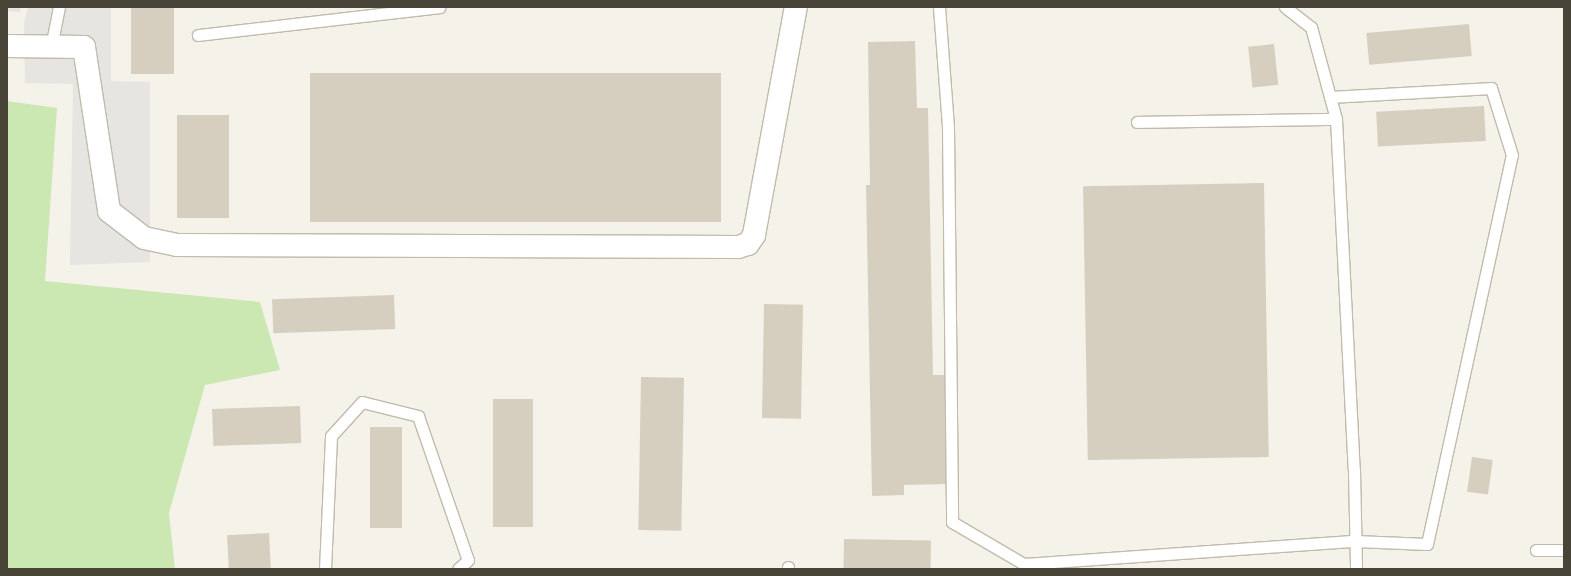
<!DOCTYPE html>
<style>
body{margin:0}
#map{position:relative;width:1571px;height:576px;overflow:hidden;background:#f5f2ea;font-family:Helvetica,sans-serif}
div>[style]{position:absolute}
.green>*{inset:0;background:#cbe8b3}
.parking>*{inset:0;background:#e6e5e1}
.building>*{inset:0;background:#d6cfbf;transform-origin:0 0}
.roads{filter:drop-shadow(1px 0 #c0bbac) drop-shadow(-1px 0 #c0bbac) drop-shadow(0 1px #c0bbac) drop-shadow(0 -1px #c0bbac)}
.service>*{height:11px;margin:-5.5px;padding:0 5.5px;transform-origin:5.5px;border-radius:5.5px;background:#fff}
.minor>*{height:22px;margin:-11px;padding:0 11px;transform-origin:11px;border-radius:11px;background:#fff}
span{translate:-50% -50%;white-space:nowrap;text-align:center;line-height:1.15;-webkit-text-stroke:3px #fff;paint-order:stroke}
.frame{position:absolute;inset:0;border:8px solid #484438;pointer-events:none}
</style>
<div id="map">
<div class="green">
<i style="clip-path:polygon(7px 101px,57px 108px,45px 281px,260px 302px,280px 370px,205px 385px,169px 513px,175px 569px,7px 569px)"></i>
</div>
<div class="parking">
<i style="clip-path:polygon(7px 7px,21px 7px,20px 12px,7px 11px)"></i>
<i style="clip-path:polygon(28px 7px,111px 7px,111px 81px,150px 82px,150px 262px,70px 265px,73px 84px,25px 83px,24px 22px)"></i>
</div>
<div class="building">
<i style="left:131px;top:7px;width:43px;height:67px"></i>
<i style="left:1469px;top:24px;width:32px;height:103px;rotate:85deg"></i>
<i style="clip-path:polygon(915px 41px,917px 108px,928px 108px,933px 375px,946px 375px,948px 484px,904px 485px,904px 495px,872px 496px,866px 185px,870px 185px,868px 42px)"></i>
<i style="left:1274px;top:44px;width:41px;height:26px;rotate:84deg"></i>
<i style="left:310px;top:73px;width:411px;height:149px"></i>
<i style="left:1484px;top:106px;width:35px;height:108px;rotate:87deg"></i>
<i style="left:177px;top:115px;width:52px;height:103px"></i>
<i style="left:1264px;top:183px;width:274px;height:181px;rotate:89deg"></i>
<i style="left:394px;top:295px;width:34px;height:122px;rotate:88deg"></i>
<i style="left:764px;top:304px;width:39px;height:114px;rotate:1deg"></i>
<i style="left:641px;top:377px;width:43px;height:153px;rotate:1deg"></i>
<i style="left:533px;top:399px;width:128px;height:40px;rotate:90deg"></i>
<i style="left:300px;top:406px;width:37px;height:88px;rotate:88deg"></i>
<i style="left:370px;top:427px;width:32px;height:101px"></i>
<i style="left:1472px;top:457px;width:21px;height:35px;rotate:8deg"></i>
<i style="left:269px;top:533px;width:36px;height:42px;rotate:87deg"></i>
<i style="left:844px;top:539px;width:87px;height:30px;rotate:1deg"></i>
</div>
<div class="roads">
<div class="service">
<i style="left:939px;top:7px;width:120px;rotate:85.7deg"></i>
<i style="left:948px;top:127px;width:395px;rotate:89.4deg"></i>
<i style="left:952px;top:522px;width:83px;rotate:30.3deg"></i>
<i style="left:1024px;top:564px;width:5px;rotate:90deg"></i>
<i style="left:1285px;top:7px;width:33px;rotate:38deg"></i>
<i style="left:1311px;top:27px;width:95px;rotate:74.8deg"></i>
<i style="left:1336px;top:119px;width:351px;rotate:87.1deg"></i>
<i style="left:1354px;top:470px;width:99px;rotate:88.8deg"></i>
<i style="left:198px;top:35px;width:243px;rotate:-6.6deg"></i>
<i style="left:51px;top:47px;width:41px;rotate:-78.7deg"></i>
<i style="left:1137px;top:122px;width:199px;rotate:-0.9deg"></i>
<i style="left:1536px;top:550px;width:28px"></i>
<i style="left:1024px;top:564px;width:332px;rotate:-4deg"></i>
<i style="left:1355px;top:541px;width:72px;rotate:2.4deg"></i>
<i style="left:1427px;top:544px;width:398px;rotate:-77.7deg"></i>
<i style="left:1512px;top:155px;width:70px;rotate:-107.4deg"></i>
<i style="left:1491px;top:88px;width:161px;rotate:176.8deg"></i>
<i style="left:325px;top:569px;width:133px;rotate:-87.4deg"></i>
<i style="left:331px;top:436px;width:46px;rotate:-47.6deg"></i>
<i style="left:362px;top:402px;width:58px;rotate:14deg"></i>
<i style="left:418px;top:416px;width:152px;rotate:70.9deg"></i>
<i style="left:468px;top:560px;width:13px;rotate:138deg"></i>
<i style="left:788px;top:569px;width:2px;rotate:-90deg"></i>
</div>
<div class="minor">
<i style="left:7px;top:46px;width:77px;rotate:0.7deg"></i>
<i style="left:84px;top:47px;width:166px;rotate:81.3deg"></i>
<i style="left:109px;top:211px;width:44px;rotate:37.6deg"></i>
<i style="left:144px;top:238px;width:34px;rotate:12deg"></i>
<i style="left:177px;top:245px;width:561px;rotate:0.2deg"></i>
<i style="left:738px;top:247px;width:10px;rotate:-17deg"></i>
<i style="left:748px;top:244px;width:11px;rotate:-56deg"></i>
<i style="left:754px;top:235px;width:232px;rotate:-79.6deg"></i>
</div>
</div>
<div class="frame"></div>
</div>
